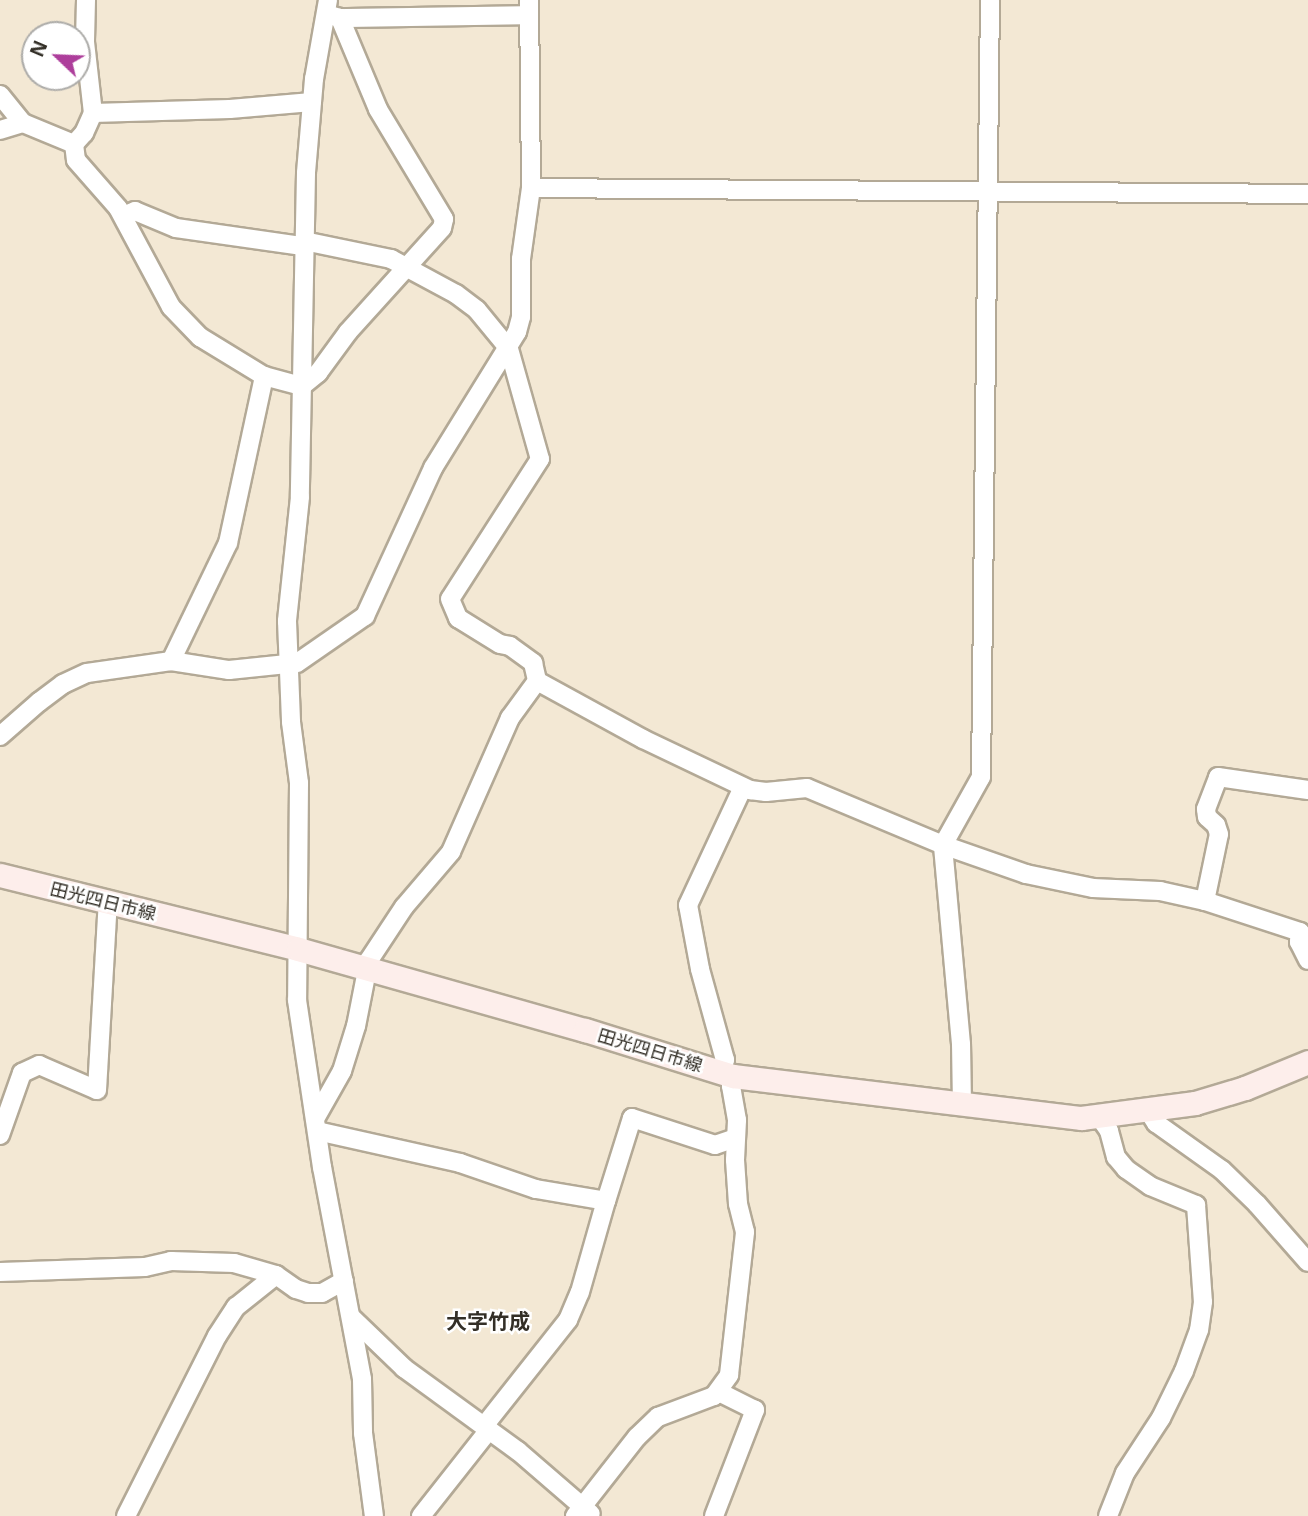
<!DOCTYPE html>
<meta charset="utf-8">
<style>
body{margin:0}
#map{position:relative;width:1308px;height:1516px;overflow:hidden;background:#f3e8d4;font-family:"Open Sans","Noto Sans JP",sans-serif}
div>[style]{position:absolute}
.roads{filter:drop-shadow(2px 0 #b3a996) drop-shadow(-2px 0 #b3a996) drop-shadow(0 2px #b3a996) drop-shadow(0 -2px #b3a996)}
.minor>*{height:18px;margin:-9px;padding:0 9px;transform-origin:9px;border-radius:9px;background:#fff}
.secondary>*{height:23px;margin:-11.5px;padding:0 11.5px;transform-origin:11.5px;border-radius:11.5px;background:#fdeeeb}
span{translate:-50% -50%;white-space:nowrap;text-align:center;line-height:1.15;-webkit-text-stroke:5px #fff;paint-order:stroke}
.street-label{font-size:18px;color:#332f27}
.quarter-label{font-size:21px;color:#332f27;font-weight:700}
.north{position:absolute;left:21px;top:21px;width:70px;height:70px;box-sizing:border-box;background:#fff;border:2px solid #adaca9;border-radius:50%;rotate:293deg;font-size:19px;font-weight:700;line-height:28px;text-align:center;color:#332f27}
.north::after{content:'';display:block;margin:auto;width:24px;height:32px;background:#ad3e9b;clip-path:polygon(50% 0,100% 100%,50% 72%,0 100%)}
</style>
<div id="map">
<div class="roads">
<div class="minor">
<i style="left:86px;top:0;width:42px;rotate:91.4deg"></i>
<i style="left:85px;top:42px;width:71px;rotate:83.6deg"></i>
<i style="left:93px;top:113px;width:22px;rotate:114deg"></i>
<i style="left:84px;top:133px;width:15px;rotate:132deg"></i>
<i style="left:74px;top:144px;width:16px;rotate:83deg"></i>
<i style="left:76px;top:160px;width:64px;rotate:48.8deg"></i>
<i style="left:118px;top:208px;width:112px;rotate:61.8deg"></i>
<i style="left:171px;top:307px;width:42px;rotate:46deg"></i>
<i style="left:200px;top:337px;width:75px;rotate:31.4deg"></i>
<i style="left:264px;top:376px;width:39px;rotate:15deg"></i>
<i style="left:302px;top:386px;width:21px;rotate:-39deg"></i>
<i style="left:318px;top:373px;width:51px;rotate:-53.8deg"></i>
<i style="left:348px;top:332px;width:140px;rotate:-47.9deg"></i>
<i style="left:442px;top:228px;width:9px;rotate:-77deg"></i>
<i style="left:444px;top:219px;width:128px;rotate:-121deg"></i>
<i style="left:378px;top:109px;width:99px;rotate:-112.7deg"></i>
<i style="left:328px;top:0;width:80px;rotate:100deg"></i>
<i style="left:314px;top:79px;width:94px;rotate:94.9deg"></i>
<i style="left:306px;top:173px;width:324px;rotate:91.1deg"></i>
<i style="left:300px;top:497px;width:125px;rotate:96deg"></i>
<i style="left:287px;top:621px;width:101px;rotate:87.7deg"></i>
<i style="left:291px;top:722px;width:62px;rotate:82.5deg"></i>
<i style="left:299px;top:783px;width:217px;rotate:90.5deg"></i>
<i style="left:297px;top:1000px;width:169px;rotate:81.5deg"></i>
<i style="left:322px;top:1167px;width:216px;rotate:79.3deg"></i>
<i style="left:362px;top:1379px;width:54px;rotate:88.9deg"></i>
<i style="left:363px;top:1433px;width:84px;rotate:82.5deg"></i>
<i style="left:330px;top:15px;width:10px;rotate:17deg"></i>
<i style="left:340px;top:18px;width:189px;rotate:-0.9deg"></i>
<i style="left:0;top:95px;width:36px;rotate:51deg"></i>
<i style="left:23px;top:123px;width:55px;rotate:22.4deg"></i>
<i style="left:93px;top:113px;width:137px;rotate:-1.7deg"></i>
<i style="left:230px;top:109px;width:82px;rotate:-4.9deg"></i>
<i style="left:0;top:130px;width:24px;rotate:-17deg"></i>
<i style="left:531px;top:188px;width:777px;rotate:0.44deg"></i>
<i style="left:123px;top:216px;width:13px;rotate:-23deg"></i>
<i style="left:135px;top:211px;width:44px;rotate:22.5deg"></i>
<i style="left:176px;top:228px;width:128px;rotate:8.1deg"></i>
<i style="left:304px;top:241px;width:89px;rotate:11.7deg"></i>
<i style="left:391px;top:259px;width:74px;rotate:28.3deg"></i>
<i style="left:456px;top:294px;width:26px;rotate:37deg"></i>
<i style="left:477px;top:310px;width:50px;rotate:50.6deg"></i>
<i style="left:509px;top:349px;width:114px;rotate:74.3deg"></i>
<i style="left:540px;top:459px;width:166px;rotate:122.7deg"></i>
<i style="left:450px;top:599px;width:21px;rotate:67deg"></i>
<i style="left:458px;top:618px;width:49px;rotate:31.8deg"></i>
<i style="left:500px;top:644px;width:10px;rotate:11deg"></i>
<i style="left:510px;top:646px;width:29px;rotate:36deg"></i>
<i style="left:533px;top:663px;width:18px;rotate:77deg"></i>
<i style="left:537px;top:681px;width:46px;rotate:126.1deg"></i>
<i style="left:510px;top:718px;width:146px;rotate:113.8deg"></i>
<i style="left:451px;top:852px;width:72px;rotate:130.5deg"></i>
<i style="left:404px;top:907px;width:64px;rotate:123.4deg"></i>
<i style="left:369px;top:960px;width:67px;rotate:101.1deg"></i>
<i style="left:356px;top:1026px;width:47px;rotate:107.3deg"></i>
<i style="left:342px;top:1071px;width:55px;rotate:119.4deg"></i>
<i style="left:171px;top:661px;width:131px;rotate:-64.2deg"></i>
<i style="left:228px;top:543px;width:171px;rotate:-77.8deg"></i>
<i style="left:537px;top:681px;width:121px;rotate:28.7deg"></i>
<i style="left:643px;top:739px;width:119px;rotate:25.5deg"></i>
<i style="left:750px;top:790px;width:16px;rotate:7deg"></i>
<i style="left:766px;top:792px;width:41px;rotate:-5.6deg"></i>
<i style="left:807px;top:788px;width:147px;rotate:22.7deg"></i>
<i style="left:943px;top:845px;width:88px;rotate:19.3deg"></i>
<i style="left:1026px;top:874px;width:68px;rotate:11.8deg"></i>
<i style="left:1093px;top:888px;width:67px;rotate:2.6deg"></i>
<i style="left:1160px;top:891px;width:46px;rotate:12.5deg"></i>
<i style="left:1205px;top:901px;width:100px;rotate:18.1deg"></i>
<i style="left:1300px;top:932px;width:10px;rotate:96deg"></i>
<i style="left:1299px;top:942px;width:20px;rotate:63deg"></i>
<i style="left:0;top:736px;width:52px;rotate:-41.1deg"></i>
<i style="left:39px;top:702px;width:30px;rotate:-37deg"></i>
<i style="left:63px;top:684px;width:26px;rotate:-25deg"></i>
<i style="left:87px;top:673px;width:85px;rotate:-8.1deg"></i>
<i style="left:171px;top:661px;width:59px;rotate:8.8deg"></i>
<i style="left:229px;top:670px;width:68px;rotate:-5.9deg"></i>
<i style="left:297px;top:663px;width:83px;rotate:-34.7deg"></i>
<i style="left:365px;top:616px;width:163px;rotate:-65.3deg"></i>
<i style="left:433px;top:468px;width:160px;rotate:-58.3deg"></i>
<i style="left:517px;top:332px;width:16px;rotate:-75deg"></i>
<i style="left:521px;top:317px;width:58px;rotate:-90deg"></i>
<i style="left:521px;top:259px;width:72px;rotate:-82deg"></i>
<i style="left:531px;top:188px;width:188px;rotate:-90.6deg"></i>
<i style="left:1205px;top:901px;width:68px;rotate:-78.2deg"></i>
<i style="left:1219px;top:834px;width:9px;rotate:-108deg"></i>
<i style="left:1216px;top:825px;width:12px;rotate:-138deg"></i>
<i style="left:1207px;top:817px;width:8px;rotate:-97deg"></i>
<i style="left:1206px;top:809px;width:34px;rotate:-69deg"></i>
<i style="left:1218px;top:777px;width:91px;rotate:8.2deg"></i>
<i style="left:721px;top:1072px;width:13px;rotate:-72deg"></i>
<i style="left:725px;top:1060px;width:94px;rotate:-105.4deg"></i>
<i style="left:700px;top:969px;width:65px;rotate:-100.6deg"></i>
<i style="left:688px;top:905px;width:130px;rotate:-65deg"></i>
<i style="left:962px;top:1106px;width:62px;rotate:-90.9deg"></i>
<i style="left:961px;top:1044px;width:200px;rotate:-95.2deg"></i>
<i style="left:943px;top:845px;width:78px;rotate:-60.8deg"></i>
<i style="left:981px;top:777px;width:777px;rotate:-89.34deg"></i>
<i style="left:1147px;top:1109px;width:17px;rotate:57deg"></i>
<i style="left:1156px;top:1123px;width:81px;rotate:35.5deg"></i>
<i style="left:1222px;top:1170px;width:49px;rotate:44.2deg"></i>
<i style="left:1257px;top:1204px;width:77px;rotate:48.7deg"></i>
<i style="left:1098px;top:1115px;width:19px;rotate:55deg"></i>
<i style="left:1109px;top:1131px;width:27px;rotate:75deg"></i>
<i style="left:1116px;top:1157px;width:16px;rotate:50deg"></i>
<i style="left:1126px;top:1169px;width:29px;rotate:35deg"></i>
<i style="left:1150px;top:1186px;width:50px;rotate:22.4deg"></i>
<i style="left:1196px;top:1205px;width:97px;rotate:85.9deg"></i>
<i style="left:1203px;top:1302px;width:28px;rotate:98deg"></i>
<i style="left:1199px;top:1330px;width:44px;rotate:110.1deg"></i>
<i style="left:1184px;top:1371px;width:52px;rotate:116.1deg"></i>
<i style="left:1161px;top:1418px;width:66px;rotate:123.2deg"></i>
<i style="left:1125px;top:1473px;width:46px;rotate:111.6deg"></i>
<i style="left:317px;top:1131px;width:147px;rotate:12.6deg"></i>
<i style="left:460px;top:1163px;width:80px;rotate:18.9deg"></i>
<i style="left:536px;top:1189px;width:71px;rotate:9.7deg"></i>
<i style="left:606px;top:1201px;width:87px;rotate:-72.6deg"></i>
<i style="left:632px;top:1118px;width:87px;rotate:18deg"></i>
<i style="left:715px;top:1145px;width:21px;rotate:-19deg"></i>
<i style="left:0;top:1135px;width:66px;rotate:-70.5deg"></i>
<i style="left:22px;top:1073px;width:19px;rotate:-25deg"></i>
<i style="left:39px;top:1065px;width:63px;rotate:23.3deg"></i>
<i style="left:97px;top:1090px;width:188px;rotate:-86.7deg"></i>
<i style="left:0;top:1272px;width:145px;rotate:-2deg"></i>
<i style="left:145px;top:1267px;width:27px;rotate:-13deg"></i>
<i style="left:171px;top:1261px;width:63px;rotate:1.8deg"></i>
<i style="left:234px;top:1263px;width:44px;rotate:15.9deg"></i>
<i style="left:351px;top:1317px;width:74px;rotate:43.9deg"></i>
<i style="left:404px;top:1368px;width:141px;rotate:36.1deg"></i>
<i style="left:518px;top:1451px;width:96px;rotate:40.8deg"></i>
<i style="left:484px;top:1426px;width:135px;rotate:-51.6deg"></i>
<i style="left:568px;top:1320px;width:30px;rotate:-67deg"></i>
<i style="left:580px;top:1292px;width:95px;rotate:-74.1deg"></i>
<i style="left:126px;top:1516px;width:202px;rotate:-63.2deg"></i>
<i style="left:217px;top:1336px;width:35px;rotate:-57deg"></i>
<i style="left:236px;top:1307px;width:51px;rotate:-38.7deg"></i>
<i style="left:276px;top:1275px;width:24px;rotate:35deg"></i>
<i style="left:296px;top:1289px;width:13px;rotate:18deg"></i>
<i style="left:308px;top:1293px;width:14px"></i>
<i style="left:322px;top:1293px;width:25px;rotate:-29deg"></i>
<i style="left:421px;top:1516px;width:110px;rotate:-51.7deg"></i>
<i style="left:575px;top:1516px;width:100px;rotate:-51.9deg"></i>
<i style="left:637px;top:1437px;width:29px;rotate:-44deg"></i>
<i style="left:658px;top:1417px;width:60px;rotate:-20.6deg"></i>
<i style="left:714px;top:1396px;width:26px;rotate:-54deg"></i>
<i style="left:729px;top:1375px;width:144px;rotate:-83.6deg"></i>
<i style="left:745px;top:1232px;width:29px;rotate:-104deg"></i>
<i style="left:738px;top:1204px;width:44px;rotate:-93.9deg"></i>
<i style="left:735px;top:1160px;width:40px;rotate:-87.1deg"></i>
<i style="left:737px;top:1120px;width:35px;rotate:-100deg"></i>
<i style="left:731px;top:1086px;width:10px;rotate:-79deg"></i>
<i style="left:714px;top:1516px;width:114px;rotate:-68.9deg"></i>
<i style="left:755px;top:1410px;width:40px;rotate:-153.4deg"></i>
</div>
<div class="secondary">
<i style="left:0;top:875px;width:307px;rotate:13.9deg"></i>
<i style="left:298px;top:949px;width:298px;rotate:15.8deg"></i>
<i style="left:585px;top:1030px;width:155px;rotate:17.3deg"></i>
<i style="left:733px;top:1076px;width:351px;rotate:6.9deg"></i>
<i style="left:1081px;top:1118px;width:115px;rotate:-7.5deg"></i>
<i style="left:1195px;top:1103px;width:52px;rotate:-16.7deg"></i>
<i style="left:1245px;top:1088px;width:68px;rotate:-22.4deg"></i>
</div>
</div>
<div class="street-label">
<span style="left:103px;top:901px;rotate:14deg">田光四日市線</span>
<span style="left:650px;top:1050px;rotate:17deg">田光四日市線</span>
</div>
<div class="quarter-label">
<span style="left:488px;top:1321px">大字竹成</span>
</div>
<div class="north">N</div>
</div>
